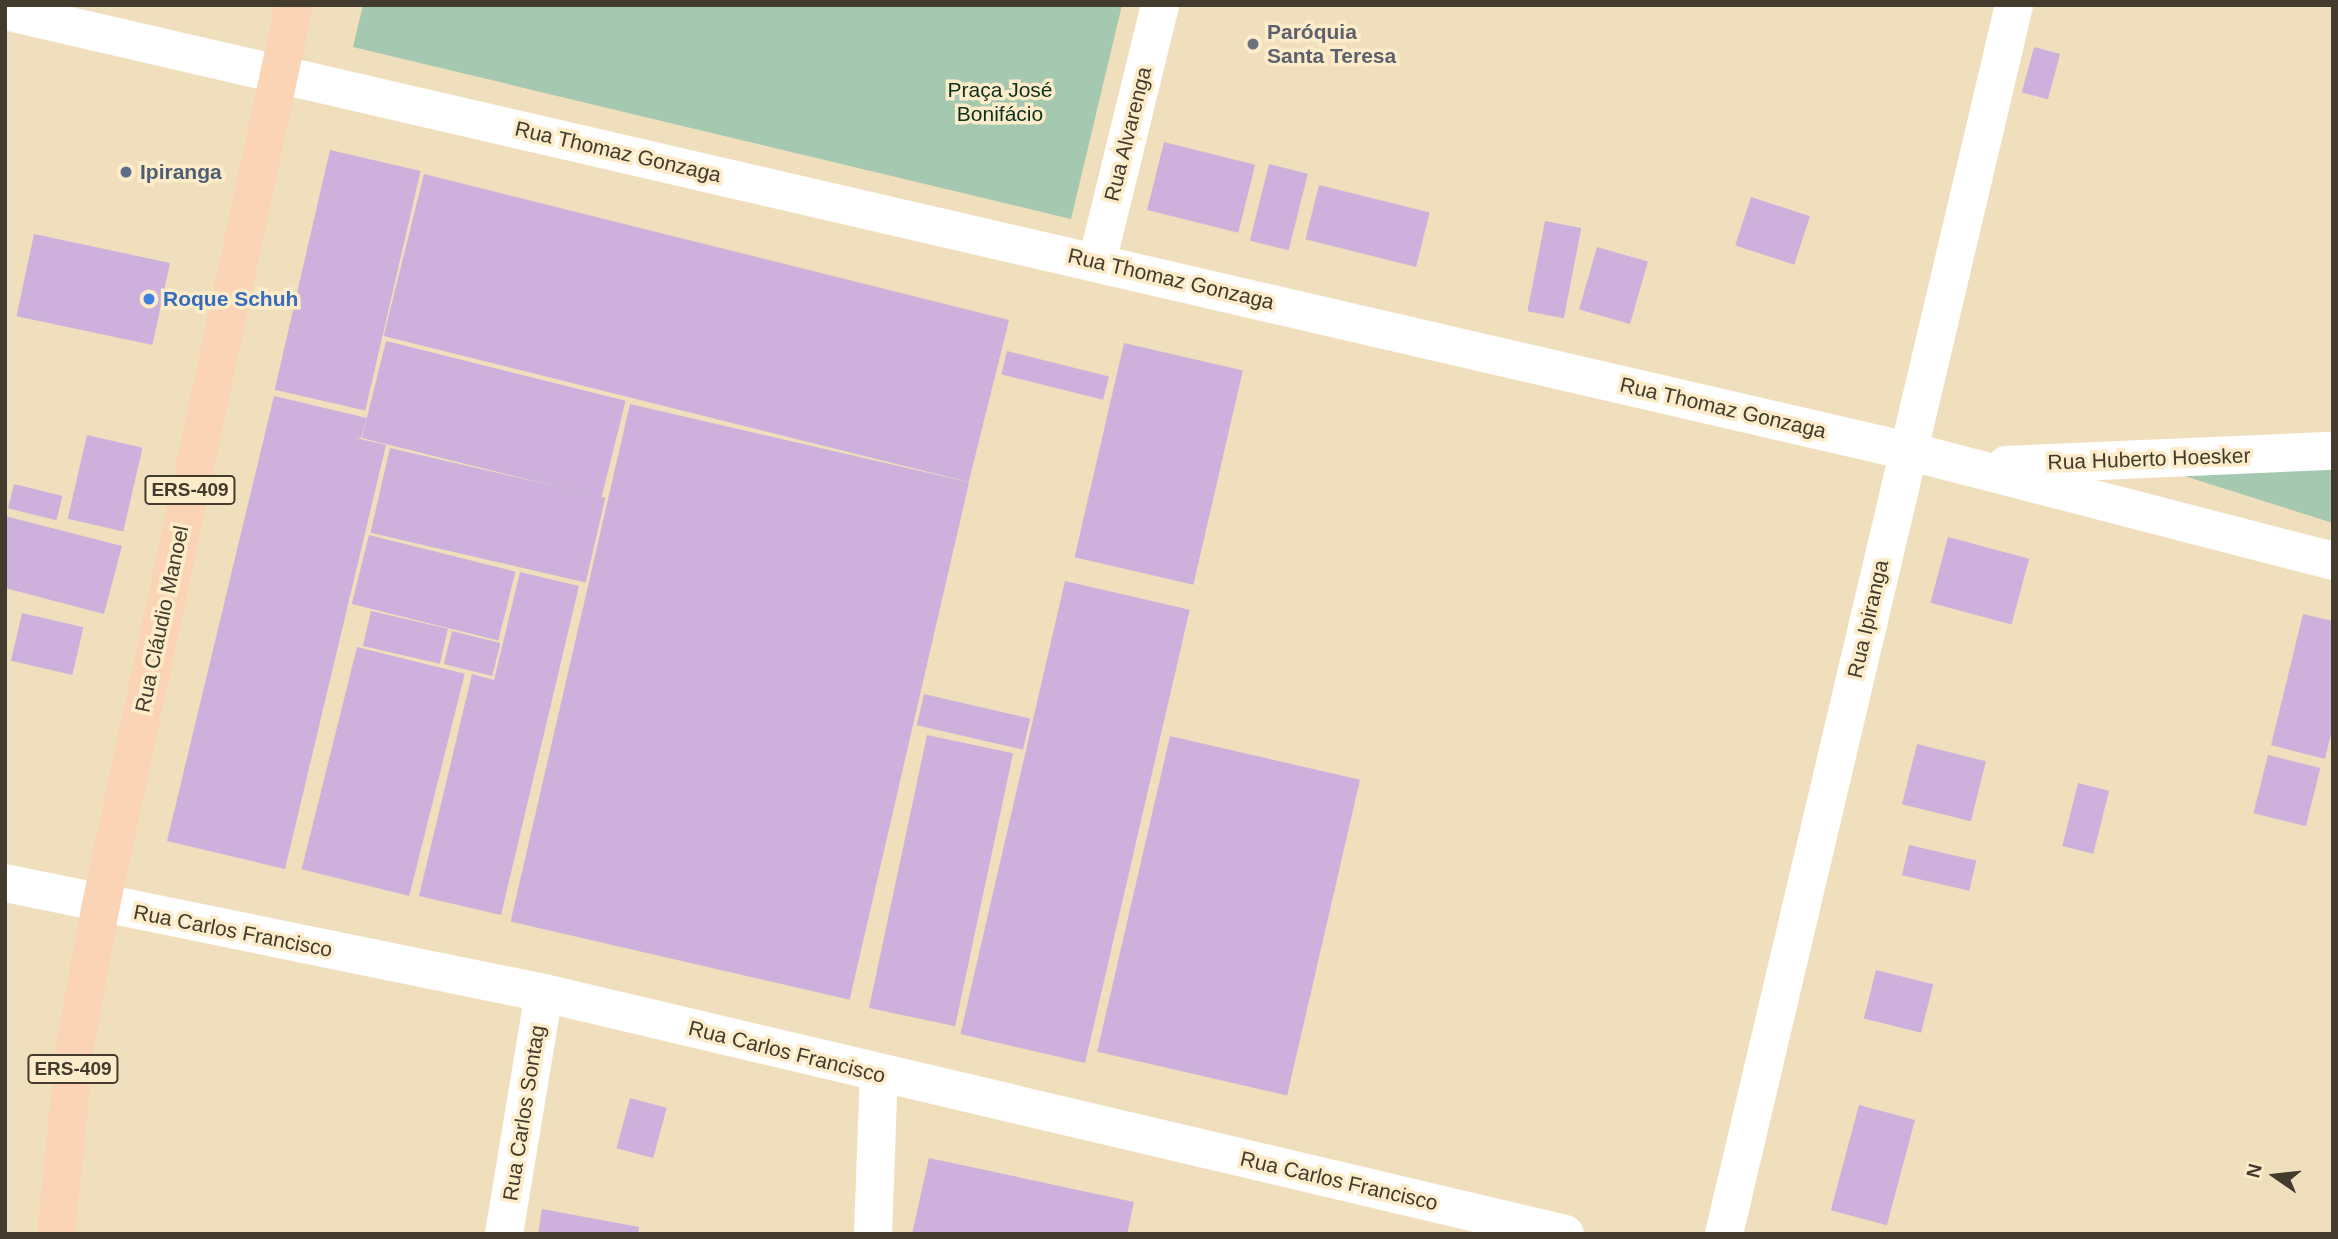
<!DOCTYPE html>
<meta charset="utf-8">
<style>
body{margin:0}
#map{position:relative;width:2338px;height:1239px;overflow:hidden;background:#f0dfbc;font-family:Arial,sans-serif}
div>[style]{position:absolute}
.green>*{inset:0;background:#a5c8b1}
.building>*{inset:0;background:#cdb1dc;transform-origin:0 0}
.minor>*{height:38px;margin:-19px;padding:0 19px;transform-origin:19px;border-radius:19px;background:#fff}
.major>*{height:38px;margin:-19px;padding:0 19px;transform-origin:19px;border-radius:19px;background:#fad4b5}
.dots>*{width:19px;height:19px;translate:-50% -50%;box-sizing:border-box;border:4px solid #fdecc9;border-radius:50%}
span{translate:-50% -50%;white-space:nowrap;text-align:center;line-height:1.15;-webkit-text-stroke:7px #fdecc9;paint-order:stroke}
.shield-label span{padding:2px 5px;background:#fdecc9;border:2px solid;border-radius:5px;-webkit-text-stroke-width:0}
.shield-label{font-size:19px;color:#433c2e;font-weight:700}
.worship-label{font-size:21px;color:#5b616d;font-weight:700}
.left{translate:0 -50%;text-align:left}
.park-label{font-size:21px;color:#0a311d}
.street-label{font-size:21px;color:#433c2e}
.service-label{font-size:21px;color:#4e5e75;font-weight:700}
.shop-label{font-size:21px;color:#366cbe;font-weight:700}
.frame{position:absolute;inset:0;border:7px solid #433c2e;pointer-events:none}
.north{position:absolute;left:2240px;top:1141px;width:70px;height:70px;-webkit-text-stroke:5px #fdecc9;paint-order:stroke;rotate:284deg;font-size:19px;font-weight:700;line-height:28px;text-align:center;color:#433c2e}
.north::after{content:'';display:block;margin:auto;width:24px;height:32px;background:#433c2e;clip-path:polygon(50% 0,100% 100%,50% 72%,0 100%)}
</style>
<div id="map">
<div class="green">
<i style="clip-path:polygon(363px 5px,1122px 5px,1071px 219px,353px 47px)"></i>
<i style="clip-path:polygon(2333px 464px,2333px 523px,2159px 468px)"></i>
</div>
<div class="building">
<i style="left:2034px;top:47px;width:27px;height:47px;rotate:15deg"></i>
<i style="left:1164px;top:142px;width:94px;height:70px;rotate:14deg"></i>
<i style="left:330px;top:150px;width:93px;height:246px;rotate:13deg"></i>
<i style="left:1269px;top:164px;width:40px;height:79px;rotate:14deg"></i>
<i style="left:424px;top:174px;width:603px;height:167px;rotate:14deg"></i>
<i style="left:1319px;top:185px;width:114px;height:56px;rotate:14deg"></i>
<i style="left:1751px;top:197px;width:62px;height:51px;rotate:18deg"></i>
<i style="left:1545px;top:221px;width:37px;height:92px;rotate:11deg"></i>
<i style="left:34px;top:234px;width:139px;height:84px;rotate:12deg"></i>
<i style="left:1597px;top:247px;width:53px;height:65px;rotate:16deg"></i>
<i style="left:386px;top:341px;width:247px;height:100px;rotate:14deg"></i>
<i style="left:1124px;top:343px;width:122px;height:220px;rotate:13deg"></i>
<i style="left:1007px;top:351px;width:105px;height:24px;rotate:14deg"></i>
<i style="clip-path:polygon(274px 396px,367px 418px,361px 438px,356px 438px,386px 445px,285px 869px,167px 841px)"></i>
<i style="left:630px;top:404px;width:348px;height:531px;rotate:13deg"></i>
<i style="left:87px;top:435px;width:57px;height:86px;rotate:13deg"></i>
<i style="left:390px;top:448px;width:221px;height:87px;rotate:13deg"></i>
<i style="left:14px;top:484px;width:50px;height:25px;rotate:14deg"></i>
<i style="clip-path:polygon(5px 516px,122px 546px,104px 614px,5px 588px)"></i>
<i style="left:369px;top:535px;width:151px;height:71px;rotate:14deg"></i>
<i style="left:1948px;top:537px;width:84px;height:68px;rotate:15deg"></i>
<i style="clip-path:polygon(520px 572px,579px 586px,501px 915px,419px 896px,472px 674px,494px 680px)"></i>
<i style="left:1065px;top:581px;width:128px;height:465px;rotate:13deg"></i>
<i style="left:371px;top:611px;width:79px;height:36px;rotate:13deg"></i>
<i style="left:22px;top:613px;width:63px;height:49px;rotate:13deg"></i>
<i style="clip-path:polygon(2303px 614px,2333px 621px,2333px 726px,2325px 759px,2271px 745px)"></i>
<i style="left:452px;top:631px;width:50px;height:34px;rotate:14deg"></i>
<i style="left:357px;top:647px;width:111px;height:229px;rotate:14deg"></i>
<i style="left:924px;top:694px;width:109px;height:32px;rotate:13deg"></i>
<i style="left:927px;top:735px;width:88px;height:279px;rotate:12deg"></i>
<i style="left:1170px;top:736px;width:195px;height:324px;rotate:13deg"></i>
<i style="left:1917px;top:744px;width:71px;height:62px;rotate:14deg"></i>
<i style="left:2268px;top:755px;width:54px;height:60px;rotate:14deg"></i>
<i style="left:2078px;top:783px;width:32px;height:65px;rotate:14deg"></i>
<i style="left:1909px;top:845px;width:69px;height:31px;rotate:13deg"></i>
<i style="left:1876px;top:970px;width:59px;height:50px;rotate:14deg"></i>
<i style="left:630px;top:1098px;width:38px;height:52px;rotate:15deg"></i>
<i style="left:1859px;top:1105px;width:58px;height:109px;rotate:15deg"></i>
<i style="clip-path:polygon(929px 1158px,1134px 1202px,1127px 1234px,912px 1234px)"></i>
<i style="clip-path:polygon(542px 1209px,639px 1227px,638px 1234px,538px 1234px)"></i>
</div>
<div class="minor">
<i style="left:5px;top:11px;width:1953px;rotate:13.02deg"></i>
<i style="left:1908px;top:451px;width:439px;rotate:14.5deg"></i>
<i style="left:1097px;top:262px;width:265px;rotate:-76.2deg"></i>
<i style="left:2006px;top:465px;width:327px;rotate:-2.5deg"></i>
<i style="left:5px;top:883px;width:550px;rotate:11.53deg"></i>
<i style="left:544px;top:993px;width:1049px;rotate:13.28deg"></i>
<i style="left:504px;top:1234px;width:244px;rotate:-80.6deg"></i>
<i style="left:873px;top:1234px;width:160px;rotate:-87.9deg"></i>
<i style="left:1724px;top:1234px;width:1263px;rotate:-76.72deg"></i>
</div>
<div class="major">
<i style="left:56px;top:1234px;width:189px;rotate:-84.2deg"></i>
<i style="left:75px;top:1046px;width:143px;rotate:-79.6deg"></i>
<i style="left:101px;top:905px;width:920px;rotate:-77.9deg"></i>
</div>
<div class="dots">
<i style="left:1253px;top:44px;background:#6b7280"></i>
<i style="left:126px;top:172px;background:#5c6f8a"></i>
<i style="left:149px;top:299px;background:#3f7fe0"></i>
</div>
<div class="shield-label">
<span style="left:190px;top:490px">ERS-409</span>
<span style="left:73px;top:1069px">ERS-409</span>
</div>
<div class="worship-label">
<span class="left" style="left:1267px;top:44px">Paróquia<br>Santa Teresa</span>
</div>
<div class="park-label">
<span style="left:1000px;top:102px">Praça José<br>Bonifácio</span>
</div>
<div class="street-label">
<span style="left:1128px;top:134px;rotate:-76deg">Rua Alvarenga</span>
<span style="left:618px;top:152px;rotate:13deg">Rua Thomaz Gonzaga</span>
<span style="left:1171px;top:279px;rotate:13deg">Rua Thomaz Gonzaga</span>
<span style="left:1723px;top:408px;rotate:13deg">Rua Thomaz Gonzaga</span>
<span style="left:2149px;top:459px;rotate:-2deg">Rua Huberto Hoesker</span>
<span style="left:162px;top:619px;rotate:-78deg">Rua Cláudio Manoel</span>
<span style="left:1868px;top:619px;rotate:-77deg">Rua Ipiranga</span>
<span style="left:233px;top:931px;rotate:11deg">Rua Carlos Francisco</span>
<span style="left:787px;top:1052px;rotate:14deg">Rua Carlos Francisco</span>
<span style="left:524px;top:1113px;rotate:-81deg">Rua Carlos Sontag</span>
<span style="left:1339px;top:1181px;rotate:13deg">Rua Carlos Francisco</span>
</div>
<div class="service-label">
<span class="left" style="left:140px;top:172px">Ipiranga</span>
</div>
<div class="shop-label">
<span class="left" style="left:163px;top:299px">Roque Schuh</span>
</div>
<div class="frame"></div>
<div class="north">N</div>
</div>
